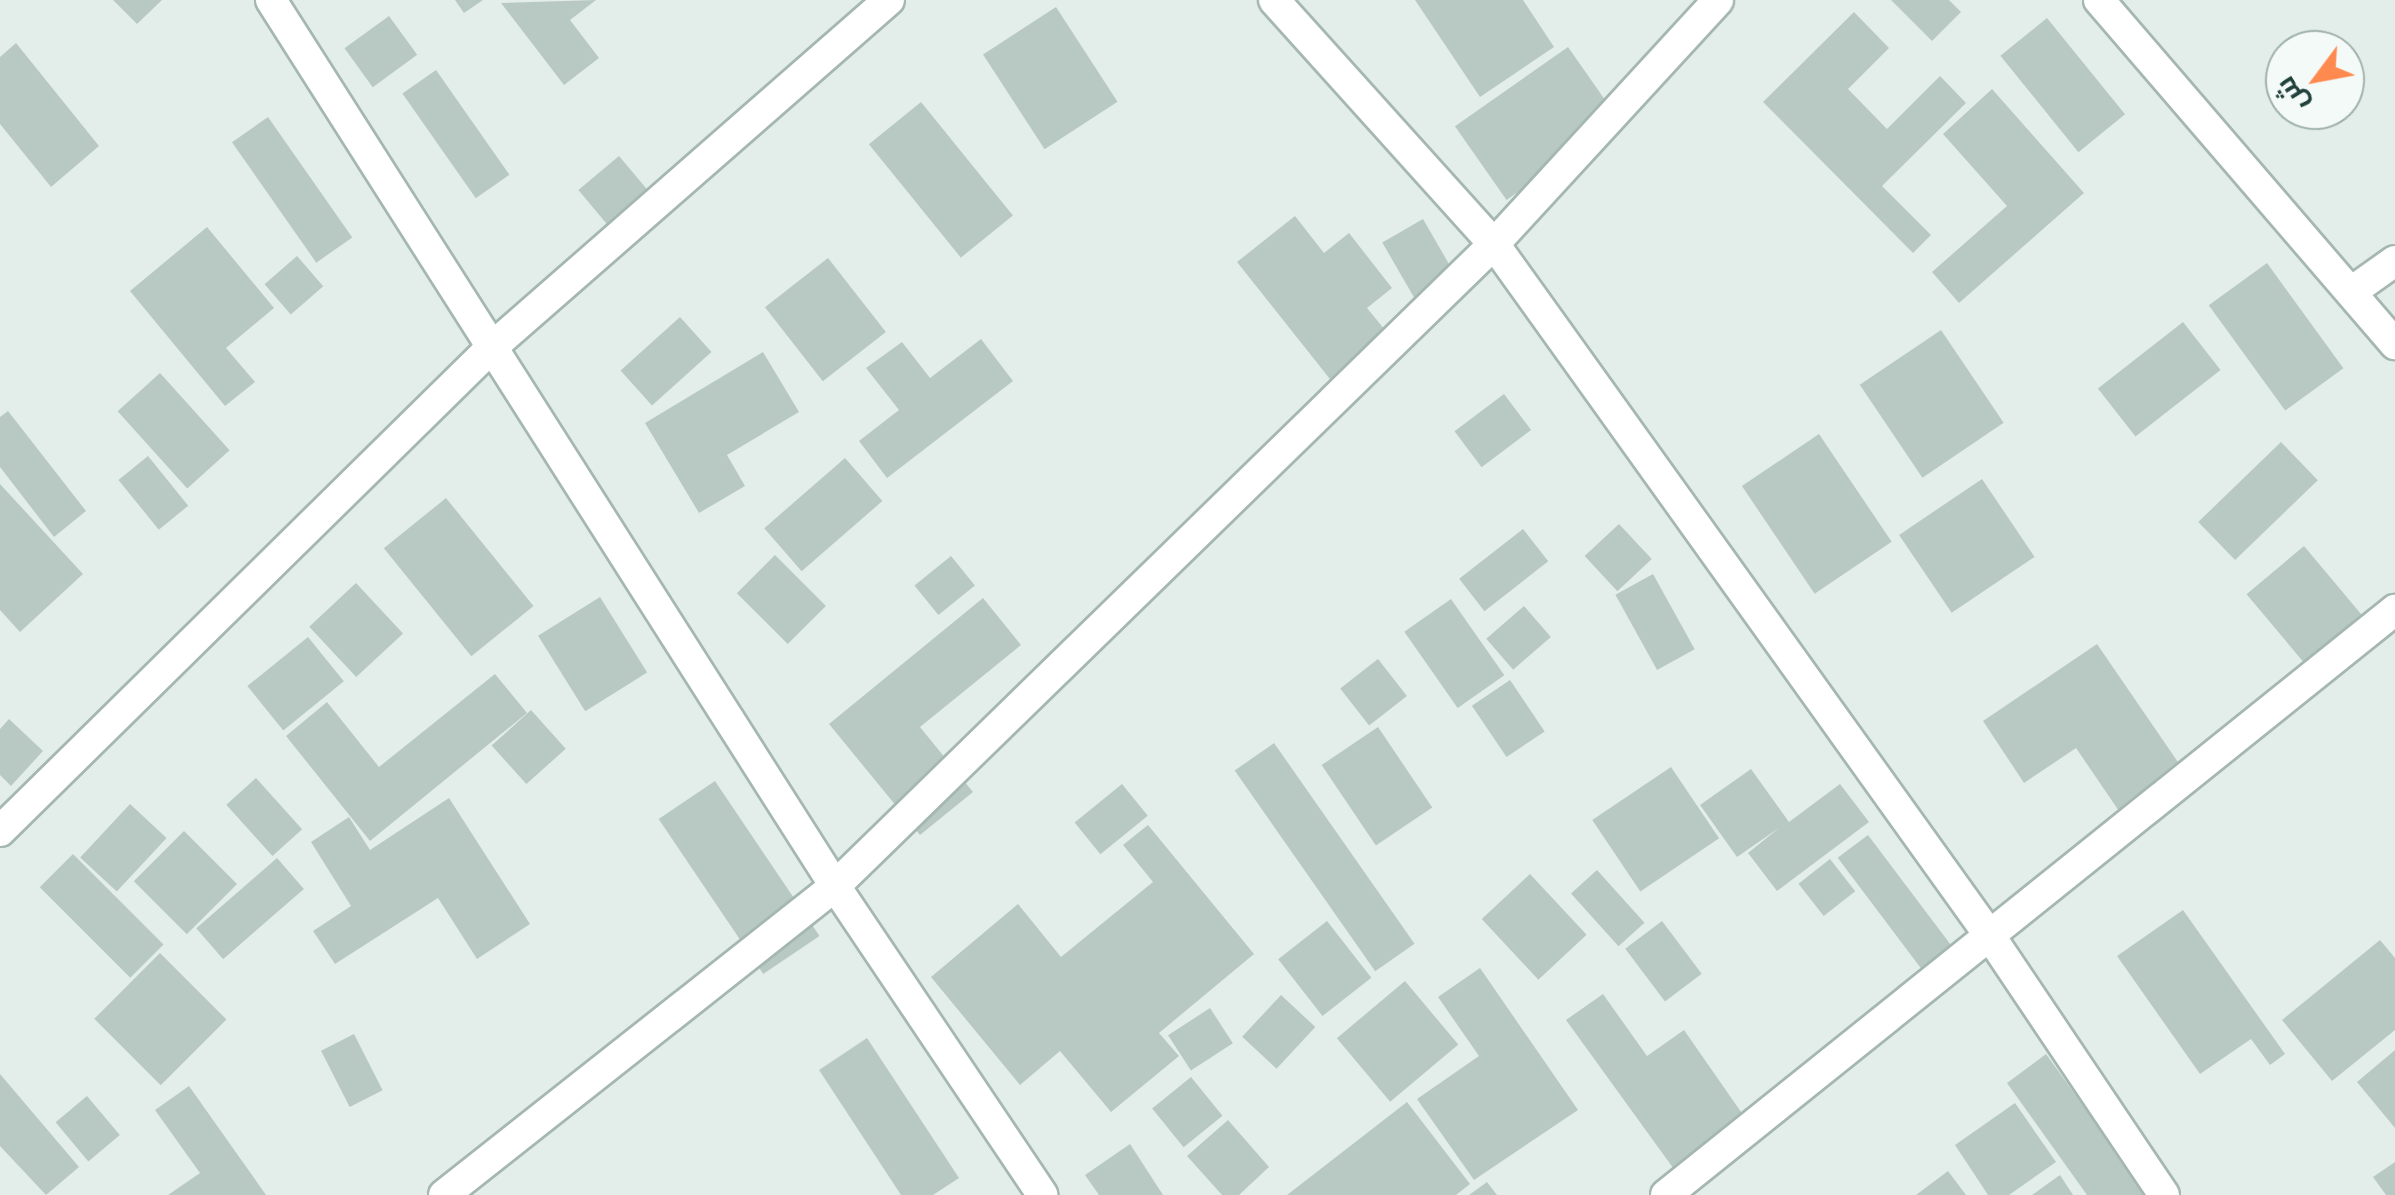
<!DOCTYPE html>
<meta charset="utf-8">
<style>
body{margin:0}
#map{position:relative;width:2395px;height:1195px;overflow:hidden;background:#e3eeea;font-family:"PT Sans Narrow",Cairo,sans-serif}
div>[style]{position:absolute}
.building>*{inset:0;background:#b8c9c3;transform-origin:0 0}
.roads{filter:drop-shadow(2px 0 #a5b7b2) drop-shadow(-2px 0 #a5b7b2) drop-shadow(0 2px #a5b7b2) drop-shadow(0 -2px #a5b7b2)}
.street>*{height:30px;margin:-15px;padding:0 15px;transform-origin:15px;border-radius:15px;background:#fff}
span{translate:-50% -50%;white-space:nowrap;text-align:center;line-height:1.15;-webkit-text-stroke:10px #f4faf8;paint-order:stroke}
.north{position:absolute;left:2265px;top:30px;width:100px;height:100px;box-sizing:border-box;background:#f4faf8;border:2px solid #9fb0ac;border-radius:50%;rotate:238deg;font-size:28px;font-weight:700;line-height:40px;text-align:center;color:#20423b}
.north::after{content:'';display:block;margin:auto;width:35px;height:45px;background:#ff8a50;clip-path:polygon(50% 0,100% 100%,50% 72%,0 100%)}
</style>
<div id="map">
<div class="building">
<i style="clip-path:polygon(113px 0,162px 0,137px 24px)"></i>
<i style="clip-path:polygon(455px 0,483px 0,464px 13px)"></i>
<i style="clip-path:polygon(596px 0,570px 20px,599px 58px,564px 85px,501px 3px)"></i>
<i style="clip-path:polygon(1415px 0,1523px 0,1554px 47px,1480px 97px)"></i>
<i style="clip-path:polygon(1891px 0,1949px 0,1961px 12px,1932px 41px)"></i>
<i style="left:1056px;top:7px;width:113px;height:87px;rotate:57deg"></i>
<i style="clip-path:polygon(1854px 12px,1889px 48px,1848px 89px,1887px 129px,1940px 76px,1966px 103px,1882px 186px,1931px 235px,1913px 253px,1763px 102px)"></i>
<i style="left:389px;top:16px;width:48px;height:55px;rotate:54deg"></i>
<i style="left:2047px;top:18px;width:124px;height:60px;rotate:51deg"></i>
<i style="clip-path:polygon(16px 43px,99px 146px,51px 187px,0 124px,0 57px)"></i>
<i style="left:1568px;top:47px;width:90px;height:138px;rotate:55deg"></i>
<i style="left:436px;top:70px;width:128px;height:41px;rotate:55deg"></i>
<i style="clip-path:polygon(1992px 89px,2084px 193px,1959px 303px,1932px 272px,2007px 206px,1943px 134px)"></i>
<i style="left:921px;top:102px;width:146px;height:67px;rotate:51deg"></i>
<i style="left:268px;top:117px;width:147px;height:44px;rotate:55deg"></i>
<i style="left:619px;top:156px;width:51px;height:53px;rotate:50deg"></i>
<i style="clip-path:polygon(1295px 216px,1324px 253px,1349px 233px,1392px 288px,1367px 308px,1399px 347px,1341px 393px,1237px 262px)"></i>
<i style="left:1423px;top:219px;width:84px;height:47px;rotate:60deg"></i>
<i style="clip-path:polygon(207px 227px,274px 308px,226px 348px,255px 382px,225px 406px,130px 291px)"></i>
<i style="left:297px;top:256px;width:40px;height:43px;rotate:49deg"></i>
<i style="left:828px;top:258px;width:94px;height:80px;rotate:52deg"></i>
<i style="left:2267px;top:263px;width:130px;height:72px;rotate:54deg"></i>
<i style="left:680px;top:317px;width:47px;height:80px;rotate:48deg"></i>
<i style="left:2183px;top:322px;width:61px;height:108px;rotate:52deg"></i>
<i style="left:1941px;top:330px;width:112px;height:98px;rotate:56deg"></i>
<i style="clip-path:polygon(981px 339px,1013px 381px,887px 478px,859px 441px,899px 410px,866px 368px,902px 342px,930px 378px)"></i>
<i style="clip-path:polygon(763px 352px,799px 412px,727px 455px,745px 486px,699px 513px,645px 423px)"></i>
<i style="left:160px;top:373px;width:104px;height:57px;rotate:48deg"></i>
<i style="left:1504px;top:394px;width:45px;height:62px;rotate:53deg"></i>
<i style="clip-path:polygon(8px 411px,86px 511px,54px 537px,0 467px,0 417px)"></i>
<i style="left:1819px;top:434px;width:130px;height:93px;rotate:56deg"></i>
<i style="left:2281px;top:442px;width:53px;height:115px;rotate:46deg"></i>
<i style="left:148px;top:456px;width:64px;height:38px;rotate:51deg"></i>
<i style="left:845px;top:458px;width:57px;height:107px;rotate:49deg"></i>
<i style="left:1982px;top:479px;width:94px;height:100px;rotate:56deg"></i>
<i style="clip-path:polygon(0 484px,83px 574px,20px 632px,0 610px)"></i>
<i style="left:446px;top:498px;width:139px;height:80px;rotate:51deg"></i>
<i style="left:1619px;top:524px;width:48px;height:47px;rotate:47deg"></i>
<i style="left:1523px;top:529px;width:41px;height:81px;rotate:52deg"></i>
<i style="left:2304px;top:546px;width:92px;height:75px;rotate:50deg"></i>
<i style="left:775px;top:555px;width:72px;height:54px;rotate:45deg"></i>
<i style="left:951px;top:556px;width:38px;height:47px;rotate:51deg"></i>
<i style="left:1653px;top:574px;width:86px;height:43px;rotate:61deg"></i>
<i style="left:356px;top:583px;width:69px;height:64px;rotate:47deg"></i>
<i style="left:600px;top:597px;width:89px;height:73px;rotate:58deg"></i>
<i style="clip-path:polygon(983px 598px,1021px 645px,920px 727px,973px 792px,920px 835px,829px 724px)"></i>
<i style="left:1451px;top:599px;width:93px;height:57px;rotate:55deg"></i>
<i style="left:1524px;top:606px;width:41px;height:50px;rotate:49deg"></i>
<i style="left:308px;top:637px;width:57px;height:78px;rotate:51deg"></i>
<i style="clip-path:polygon(2097px 644px,2182px 768px,2119px 811px,2076px 748px,2024px 783px,1983px 721px)"></i>
<i style="left:1378px;top:659px;width:47px;height:48px;rotate:52deg"></i>
<i style="clip-path:polygon(495px 674px,527px 713px,370px 841px,286px 736px,327px 702px,379px 767px)"></i>
<i style="left:1510px;top:680px;width:62px;height:46px;rotate:56deg"></i>
<i style="left:531px;top:710px;width:52px;height:53px;rotate:48deg"></i>
<i style="clip-path:polygon(9px 719px,43px 751px,11px 786px,0 775px,0 729px)"></i>
<i style="left:1378px;top:727px;width:97px;height:68px;rotate:56deg"></i>
<i style="left:1274px;top:743px;width:245px;height:48px;rotate:55deg"></i>
<i style="left:1671px;top:767px;width:86px;height:95px;rotate:56deg"></i>
<i style="clip-path:polygon(1751px 769px,1789px 822px,1840px 784px,1869px 822px,1777px 891px,1748px 853px,1779px 828px,1737px 857px,1700px 805px)"></i>
<i style="left:256px;top:778px;width:69px;height:40px;rotate:48deg"></i>
<i style="left:715px;top:781px;width:187px;height:68px;rotate:56deg"></i>
<i style="left:1122px;top:784px;width:41px;height:61px;rotate:51deg"></i>
<i style="clip-path:polygon(449px 798px,530px 924px,477px 959px,438px 898px,335px 964px,313px 931px,351px 906px,311px 842px,349px 817px,370px 850px)"></i>
<i style="left:130px;top:804px;width:50px;height:73px;rotate:43deg"></i>
<i style="clip-path:polygon(1148px 825px,1254px 954px,1159px 1033px,1179px 1056px,1111px 1112px,1060px 1051px,1020px 1085px,931px 977px,1018px 904px,1061px 957px,1153px 882px,1123px 845px)"></i>
<i style="left:184px;top:831px;width:75px;height:71px;rotate:45deg"></i>
<i style="left:1868px;top:835px;width:144px;height:38px;rotate:53deg"></i>
<i style="left:73px;top:854px;width:128px;height:47px;rotate:45deg"></i>
<i style="left:277px;top:858px;width:41px;height:107px;rotate:49deg"></i>
<i style="left:1830px;top:859px;width:41px;height:40px;rotate:52deg"></i>
<i style="left:1597px;top:870px;width:71px;height:35px;rotate:48deg"></i>
<i style="left:1530px;top:874px;width:83px;height:66px;rotate:47deg"></i>
<i style="clip-path:polygon(2183px 910px,2285px 1054px,2270px 1065px,2251px 1039px,2200px 1074px,2117px 956px)"></i>
<i style="left:1327px;top:921px;width:72px;height:62px;rotate:52deg"></i>
<i style="left:1662px;top:921px;width:66px;height:46px;rotate:53deg"></i>
<i style="clip-path:polygon(2380px 940px,2395px 958px,2395px 1030px,2332px 1081px,2282px 1020px)"></i>
<i style="left:160px;top:953px;width:94px;height:93px;rotate:45deg"></i>
<i style="clip-path:polygon(1480px 968px,1578px 1110px,1474px 1180px,1417px 1099px,1479px 1056px,1438px 997px)"></i>
<i style="left:1405px;top:981px;width:83px;height:89px;rotate:50deg"></i>
<i style="clip-path:polygon(1603px 994px,1647px 1056px,1684px 1030px,1748px 1122px,1676px 1172px,1566px 1020px)"></i>
<i style="left:1281px;top:995px;width:47px;height:57px;rotate:43deg"></i>
<i style="left:1210px;top:1008px;width:42px;height:50px;rotate:57deg"></i>
<i style="left:354px;top:1034px;width:63px;height:37px;rotate:63deg"></i>
<i style="clip-path:polygon(867px 1038px,959px 1178px,933px 1195px,901px 1195px,819px 1070px)"></i>
<i style="clip-path:polygon(2395px 1050px,2395px 1128px,2357px 1082px)"></i>
<i style="clip-path:polygon(2046px 1054px,2148px 1195px,2087px 1195px,2007px 1083px)"></i>
<i style="clip-path:polygon(0 1074px,79px 1167px,46px 1195px,0 1146px)"></i>
<i style="left:1191px;top:1077px;width:50px;height:50px;rotate:51deg"></i>
<i style="clip-path:polygon(189px 1086px,266px 1195px,168px 1195px,200px 1173px,155px 1110px)"></i>
<i style="left:87px;top:1096px;width:51px;height:41px;rotate:50deg"></i>
<i style="clip-path:polygon(1407px 1102px,1470px 1184px,1456px 1195px,1287px 1195px)"></i>
<i style="clip-path:polygon(2015px 1103px,2056px 1162px,2009px 1195px,1988px 1195px,1955px 1145px)"></i>
<i style="clip-path:polygon(1228px 1120px,1269px 1167px,1239px 1195px,1222px 1195px,1187px 1156px)"></i>
<i style="clip-path:polygon(1130px 1144px,1163px 1195px,1099px 1195px,1085px 1175px)"></i>
<i style="clip-path:polygon(2395px 1162px,2395px 1195px,2386px 1195px,2373px 1177px)"></i>
<i style="clip-path:polygon(1948px 1171px,1966px 1195px,1916px 1195px)"></i>
<i style="clip-path:polygon(2060px 1175px,2073px 1195px,2032px 1195px)"></i>
<i style="clip-path:polygon(1487px 1182px,1497px 1195px,1469px 1195px)"></i>
</div>
<div class="roads">
<div class="street">
<i style="left:271px;top:0;width:1050px;rotate:57.52deg"></i>
<i style="left:835px;top:886px;width:372px;rotate:56.1deg"></i>
<i style="left:1274px;top:0;width:329px;rotate:48deg"></i>
<i style="left:1494px;top:244px;width:851px;rotate:54.37deg"></i>
<i style="left:1990px;top:936px;width:312px;rotate:56.1deg"></i>
<i style="left:2099px;top:0;width:454px;rotate:49.3deg"></i>
<i style="left:2354px;top:290px;width:50px;rotate:-35.3deg"></i>
<i style="left:0;top:831px;width:687px;rotate:-44.53deg"></i>
<i style="left:490px;top:349px;width:530px;rotate:-41.18deg"></i>
<i style="left:444px;top:1195px;width:498px;rotate:-38.3deg"></i>
<i style="left:835px;top:886px;width:920px;rotate:-44.25deg"></i>
<i style="left:1494px;top:244px;width:331px;rotate:-47.4deg"></i>
<i style="left:1666px;top:1195px;width:935px;rotate:-38.75deg"></i>
</div>
</div>
<div class="north">ش</div>
</div>
